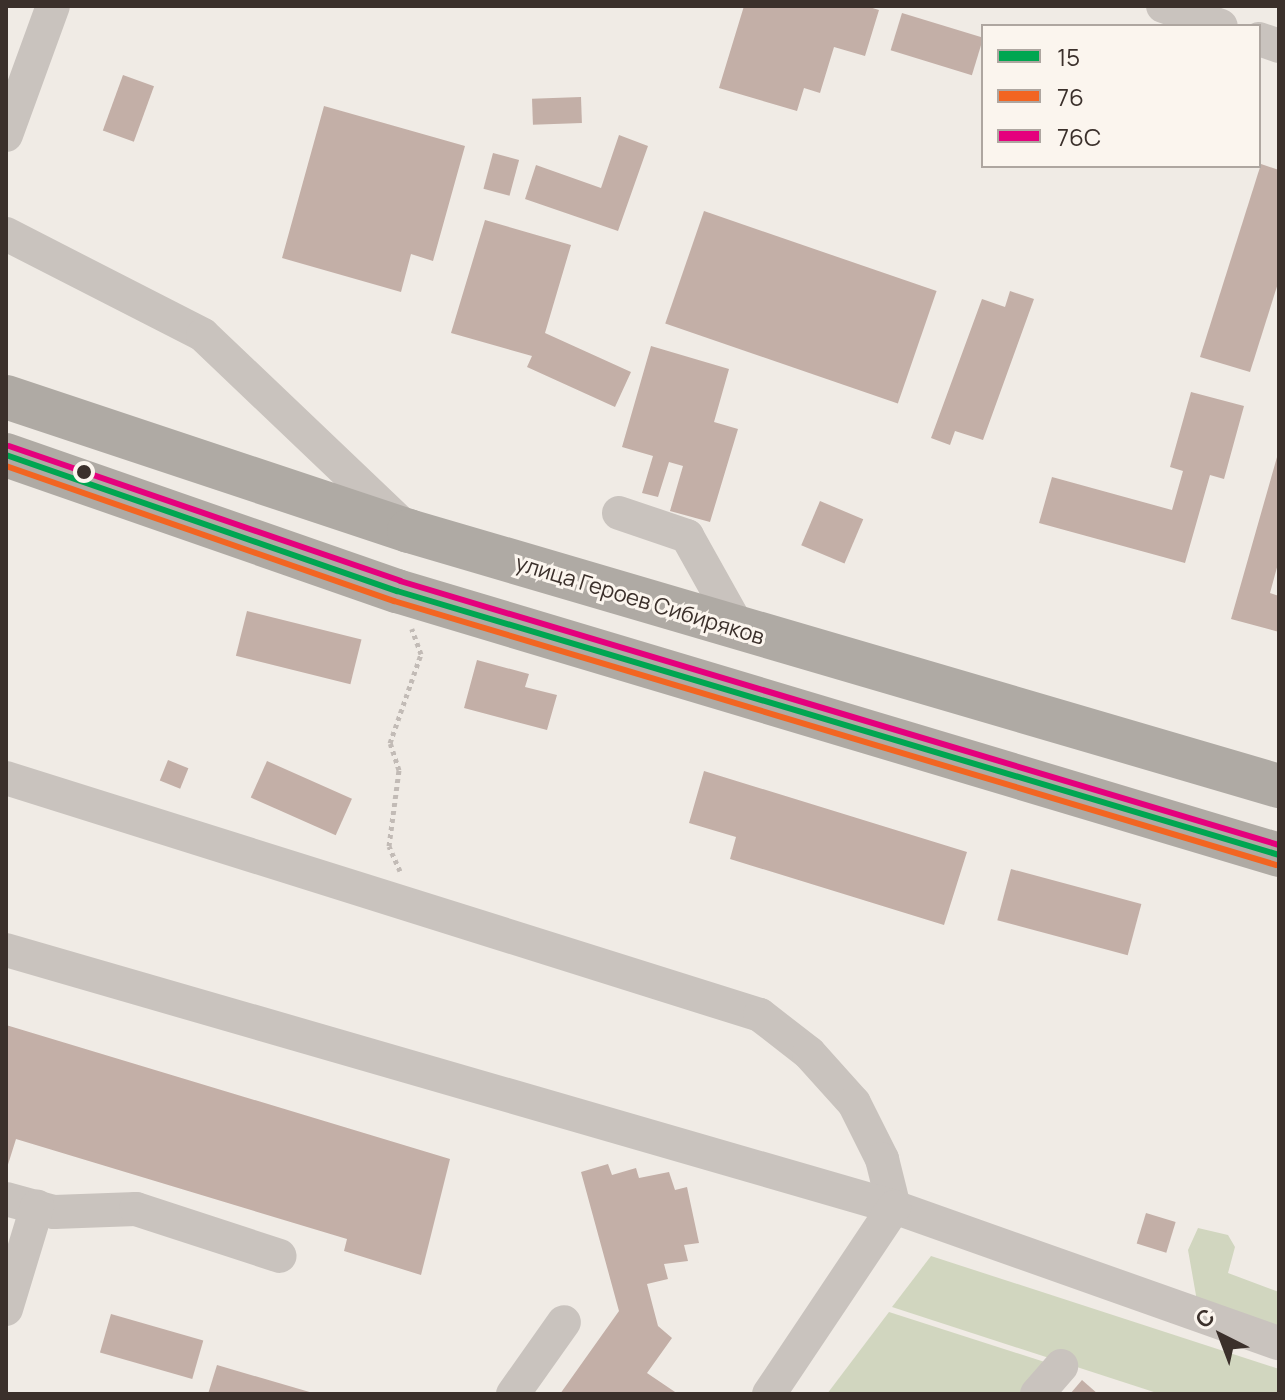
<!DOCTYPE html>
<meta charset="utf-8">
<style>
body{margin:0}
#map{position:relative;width:1285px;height:1400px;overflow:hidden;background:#f0ebe5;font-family:Manrope,sans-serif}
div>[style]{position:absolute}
.green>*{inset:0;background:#d1d6bf}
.building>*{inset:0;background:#c3afa7;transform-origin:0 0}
.path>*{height:5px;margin-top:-2.5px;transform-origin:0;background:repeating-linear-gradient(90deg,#c2bbb6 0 4px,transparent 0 8px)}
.minor>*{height:34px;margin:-17px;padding:0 17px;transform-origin:17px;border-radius:17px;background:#c9c3be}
.highway>*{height:44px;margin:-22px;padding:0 22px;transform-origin:22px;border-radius:22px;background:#afaaa4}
.bus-1>*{height:6px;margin:-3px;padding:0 3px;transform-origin:3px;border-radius:3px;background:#00a651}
.bus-2>*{height:6px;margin:-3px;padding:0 3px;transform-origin:3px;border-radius:3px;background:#f26522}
.bus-3>*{height:6px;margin:-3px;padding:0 3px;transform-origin:3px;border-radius:3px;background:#e5007d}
.dots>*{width:22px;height:22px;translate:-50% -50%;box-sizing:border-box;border:4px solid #fbf5ee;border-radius:50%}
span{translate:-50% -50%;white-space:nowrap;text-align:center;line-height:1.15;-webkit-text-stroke:6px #fbf5ee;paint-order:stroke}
.street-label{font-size:22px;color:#3b302b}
.frame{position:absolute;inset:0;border:8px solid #3b302b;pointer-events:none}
.legend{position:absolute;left:981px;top:24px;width:280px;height:144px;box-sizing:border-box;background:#fbf5ee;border:2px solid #aea6a0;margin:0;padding:10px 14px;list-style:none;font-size:24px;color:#3b302b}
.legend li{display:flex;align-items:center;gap:16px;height:40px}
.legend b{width:40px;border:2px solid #aea6a0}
.north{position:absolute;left:1181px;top:1296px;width:80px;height:80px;-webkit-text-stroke:6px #fbf5ee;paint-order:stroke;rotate:318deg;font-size:22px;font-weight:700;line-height:32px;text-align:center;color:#3b302b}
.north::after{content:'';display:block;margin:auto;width:28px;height:36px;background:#3b302b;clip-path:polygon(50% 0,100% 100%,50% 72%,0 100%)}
</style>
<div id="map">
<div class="green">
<i style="clip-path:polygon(1198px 1228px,1228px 1235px,1235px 1247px,1228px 1273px,1279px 1292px,1279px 1327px,1197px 1301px,1188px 1250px)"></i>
<i style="clip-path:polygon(931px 1256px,1279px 1369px,1279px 1394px,1160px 1394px,892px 1307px)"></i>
<i style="clip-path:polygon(889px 1312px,1054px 1365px,1029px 1394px,827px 1394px)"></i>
</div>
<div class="building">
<i style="clip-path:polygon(744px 6px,866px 6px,879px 10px,865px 56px,834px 47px,820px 93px,804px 88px,797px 111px,719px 88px)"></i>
<i style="left:902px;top:13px;width:85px;height:39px;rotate:17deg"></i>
<i style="left:123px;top:75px;width:33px;height:59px;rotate:20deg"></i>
<i style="left:581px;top:97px;width:26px;height:49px;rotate:88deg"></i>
<i style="clip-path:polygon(324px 106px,465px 146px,433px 261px,411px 254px,401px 292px,282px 258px)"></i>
<i style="clip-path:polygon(619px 135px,648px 146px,618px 231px,525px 199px,536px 165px,601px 188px)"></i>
<i style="left:493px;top:153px;width:27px;height:37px;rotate:15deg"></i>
<i style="clip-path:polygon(1261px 164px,1279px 170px,1279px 280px,1250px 372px,1200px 357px)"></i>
<i style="left:704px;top:211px;width:246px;height:119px;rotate:19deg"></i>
<i style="clip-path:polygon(485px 220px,571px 245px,545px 333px,631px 372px,615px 407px,527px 367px,532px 356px,451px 333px)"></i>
<i style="clip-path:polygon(1010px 291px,1034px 299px,983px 440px,955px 431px,950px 445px,931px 438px,982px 299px,1005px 307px)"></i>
<i style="clip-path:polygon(651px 346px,729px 369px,714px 422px,738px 429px,710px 522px,670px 511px,683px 466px,669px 462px,658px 497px,642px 493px,653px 456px,622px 447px)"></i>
<i style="clip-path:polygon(1191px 392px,1244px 406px,1224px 479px,1210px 475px,1185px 563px,1039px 523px,1052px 477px,1172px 510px,1183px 471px,1170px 467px)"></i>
<i style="clip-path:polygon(1279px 450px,1279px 560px,1270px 593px,1279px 596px,1279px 632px,1231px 619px)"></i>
<i style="left:820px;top:501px;width:47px;height:48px;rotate:23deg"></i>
<i style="left:247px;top:611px;width:118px;height:46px;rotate:14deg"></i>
<i style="clip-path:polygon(477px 660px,529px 674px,525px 687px,557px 695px,547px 730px,464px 708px)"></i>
<i style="left:168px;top:760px;width:22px;height:22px;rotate:22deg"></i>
<i style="left:267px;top:761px;width:93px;height:40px;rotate:24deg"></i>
<i style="clip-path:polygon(704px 771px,967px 852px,944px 925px,730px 859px,736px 837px,689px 823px)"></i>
<i style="left:1011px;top:869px;width:135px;height:53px;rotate:15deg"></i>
<i style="clip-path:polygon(6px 1025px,450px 1159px,421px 1275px,344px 1251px,347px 1239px,16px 1139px,6px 1171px)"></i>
<i style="clip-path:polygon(608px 1164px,612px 1175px,636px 1168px,639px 1178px,669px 1172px,675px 1190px,687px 1187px,699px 1243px,684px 1245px,688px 1261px,664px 1264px,668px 1279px,647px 1284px,658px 1326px,672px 1338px,647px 1373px,678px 1394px,560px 1394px,619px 1311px,581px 1172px)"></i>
<i style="left:1146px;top:1213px;width:31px;height:32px;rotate:17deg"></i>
<i style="left:111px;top:1314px;width:96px;height:40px;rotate:16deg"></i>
<i style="clip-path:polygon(217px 1365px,313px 1393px,312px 1394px,208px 1394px)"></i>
<i style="clip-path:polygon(1082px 1380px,1098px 1394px,1070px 1394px)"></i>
</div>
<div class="path">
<i style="left:400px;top:871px;width:27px;rotate:-114deg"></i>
<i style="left:389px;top:846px;width:77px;rotate:-82.5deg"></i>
<i style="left:399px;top:770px;width:28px;rotate:-108deg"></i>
<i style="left:390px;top:743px;width:94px;rotate:-70.8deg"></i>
<i style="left:421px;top:654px;width:27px;rotate:-110deg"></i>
</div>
<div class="minor">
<i style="left:1163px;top:6px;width:61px;rotate:19deg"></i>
<i style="left:1259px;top:39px;width:21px;rotate:19deg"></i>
<i style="left:6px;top:135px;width:137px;rotate:-70deg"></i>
<i style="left:6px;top:234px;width:221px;rotate:27.1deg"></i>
<i style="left:203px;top:335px;width:280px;rotate:43.6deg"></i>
<i style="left:619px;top:513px;width:72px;rotate:18.7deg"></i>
<i style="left:687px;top:536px;width:109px;rotate:60.8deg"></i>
<i style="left:6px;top:778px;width:790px;rotate:17.45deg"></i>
<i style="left:760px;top:1015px;width:62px;rotate:37.8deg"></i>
<i style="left:809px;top:1053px;width:67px;rotate:48deg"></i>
<i style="left:854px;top:1103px;width:63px;rotate:63.4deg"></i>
<i style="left:882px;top:1159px;width:49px;rotate:76deg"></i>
<i style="left:6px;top:950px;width:924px;rotate:16.14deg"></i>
<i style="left:894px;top:1207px;width:408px;rotate:19.5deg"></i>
<i style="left:6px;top:1199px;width:50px;rotate:15.2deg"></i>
<i style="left:54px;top:1212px;width:82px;rotate:-2.1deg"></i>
<i style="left:136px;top:1209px;width:151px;rotate:18.1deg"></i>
<i style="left:6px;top:1309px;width:107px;rotate:-73.1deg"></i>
<i style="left:513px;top:1394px;width:88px;rotate:-54.7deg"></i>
<i style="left:769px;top:1394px;width:225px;rotate:-56.2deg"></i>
<i style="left:1037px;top:1394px;width:37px;rotate:-49deg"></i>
</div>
<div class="highway">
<i style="left:6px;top:397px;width:425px;rotate:18.4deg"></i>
<i style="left:409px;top:531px;width:907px;rotate:16.34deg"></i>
<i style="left:6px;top:455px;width:414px;rotate:19.2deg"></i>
<i style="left:397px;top:591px;width:921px;rotate:16.66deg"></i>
</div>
<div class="bus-1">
<i style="left:6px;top:455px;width:414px;rotate:19.2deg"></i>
<i style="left:397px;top:591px;width:921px;rotate:16.66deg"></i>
</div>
<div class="bus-2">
<i style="left:6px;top:466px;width:411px;rotate:19.2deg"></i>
<i style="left:394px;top:601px;width:921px;rotate:16.66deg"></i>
</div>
<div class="bus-3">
<i style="left:9px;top:446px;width:414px;rotate:19deg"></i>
<i style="left:400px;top:581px;width:918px;rotate:16.72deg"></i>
</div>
<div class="dots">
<i style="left:84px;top:472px;background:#3b302b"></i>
</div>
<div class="street-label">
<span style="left:640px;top:600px;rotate:17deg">улица Героев Сибиряков</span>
</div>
<div class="frame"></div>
<ul class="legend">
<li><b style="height:10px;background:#00a651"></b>15</li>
<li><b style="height:10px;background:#f26522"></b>76</li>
<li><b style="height:10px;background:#e5007d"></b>76С</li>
</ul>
<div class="north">С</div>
</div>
